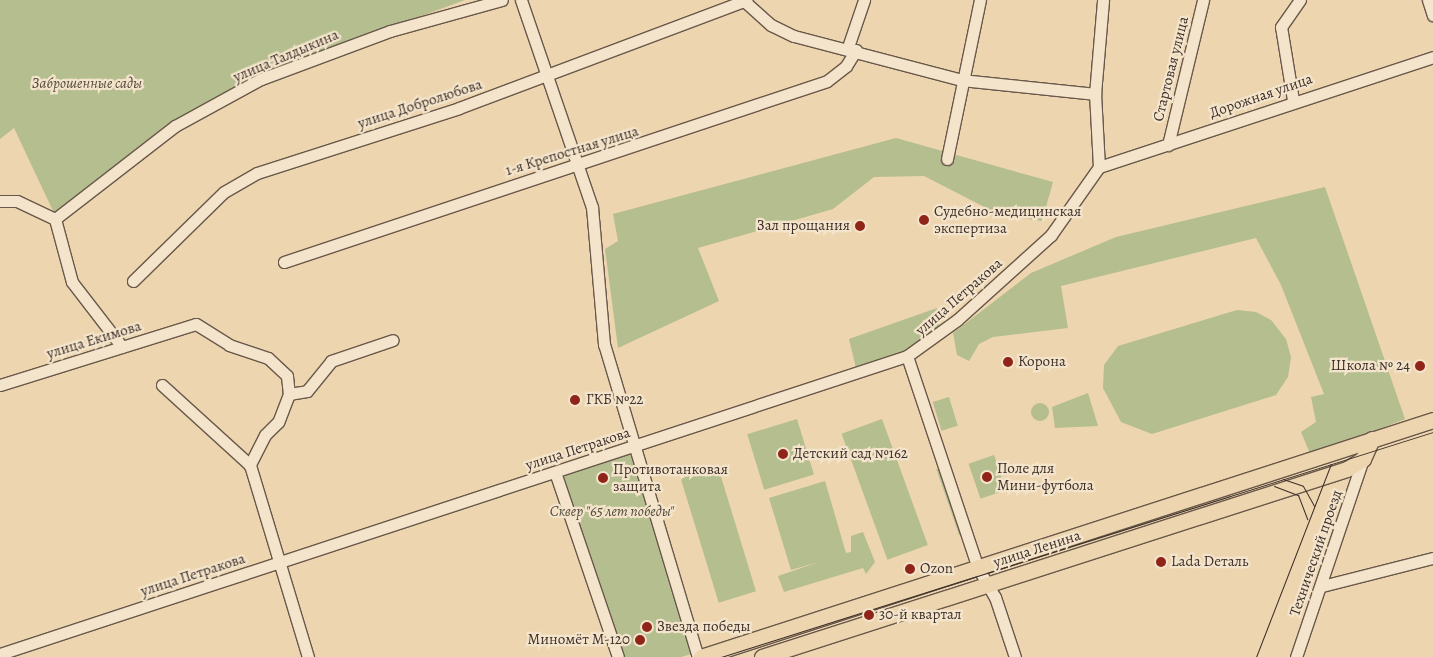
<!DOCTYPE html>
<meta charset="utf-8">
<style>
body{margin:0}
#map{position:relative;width:1433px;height:657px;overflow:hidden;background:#edd5af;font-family:Alegreya,serif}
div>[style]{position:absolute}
.green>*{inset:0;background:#b4be8e;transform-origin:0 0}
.round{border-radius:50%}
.roads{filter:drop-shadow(1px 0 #69584a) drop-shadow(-1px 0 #69584a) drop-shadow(0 1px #69584a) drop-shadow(0 -1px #69584a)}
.minor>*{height:11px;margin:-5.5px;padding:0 5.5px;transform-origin:5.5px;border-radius:5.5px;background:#f3e4cb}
.major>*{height:15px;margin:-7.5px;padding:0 7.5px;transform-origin:7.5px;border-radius:7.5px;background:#edd5af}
.tram>*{height:1px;margin:-0.5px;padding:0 0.5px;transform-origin:0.5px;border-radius:0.5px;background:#3d2f29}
.dots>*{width:14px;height:14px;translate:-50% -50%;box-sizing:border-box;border:2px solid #f3e4cb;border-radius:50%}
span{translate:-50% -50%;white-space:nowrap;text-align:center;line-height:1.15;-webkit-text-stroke:4.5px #f3e4cb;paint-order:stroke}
.street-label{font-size:15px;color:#3d2f29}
.park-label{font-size:15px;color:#554c3d;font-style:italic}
.poi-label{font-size:15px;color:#3d2f29}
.left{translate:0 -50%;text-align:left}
.right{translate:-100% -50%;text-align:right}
</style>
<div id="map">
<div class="green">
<i style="clip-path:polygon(0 0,465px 0,271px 71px,164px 132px,54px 213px,14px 128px,0 139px)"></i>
<i style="clip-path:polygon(896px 138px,1053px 182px,1042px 221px,1000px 215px,924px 176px,874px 177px,833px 209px,698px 248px,719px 301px,618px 348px,605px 249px,618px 241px,613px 214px)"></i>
<i style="clip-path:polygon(1325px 187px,1405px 419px,1311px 456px,1301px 432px,1316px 422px,1311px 397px,1324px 394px,1281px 285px,1256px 238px,1061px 286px,1068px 328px,993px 337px,979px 344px,969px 361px,957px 355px,953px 333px,1031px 273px,1116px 237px)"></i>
<i style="clip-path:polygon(937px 308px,939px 326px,906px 353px,856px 368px,849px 339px)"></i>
<i style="clip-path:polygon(1237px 310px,1256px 312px,1271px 320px,1286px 339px,1291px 357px,1288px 377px,1276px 395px,1152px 434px,1121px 422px,1103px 388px,1104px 365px,1118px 346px)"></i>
<i style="clip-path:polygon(1088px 393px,1098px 426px,1055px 428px,1052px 407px)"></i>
<i style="left:949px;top:397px;width:30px;height:17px;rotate:73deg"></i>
<i class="round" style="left:1031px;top:403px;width:18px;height:18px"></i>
<i style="left:797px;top:419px;width:58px;height:52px;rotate:73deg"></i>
<i style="left:882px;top:419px;width:134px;height:43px;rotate:70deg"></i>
<i style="clip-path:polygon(635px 452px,695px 653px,681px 657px,618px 657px,559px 477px)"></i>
<i style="left:994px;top:455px;width:37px;height:27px;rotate:71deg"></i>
<i style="left:718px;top:467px;width:130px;height:39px;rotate:73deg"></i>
<i style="left:942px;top:467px;width:70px;height:6px;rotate:71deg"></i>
<i style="clip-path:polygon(825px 481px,846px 553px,851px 552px,851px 536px,863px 532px,875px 562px,866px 574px,863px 568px,784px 592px,778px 576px,819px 562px,791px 570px,769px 498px)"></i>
</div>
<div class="roads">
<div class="minor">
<i style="left:521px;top:0;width:219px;rotate:71.1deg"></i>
<i style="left:592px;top:207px;width:138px;rotate:85deg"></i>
<i style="left:604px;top:344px;width:327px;rotate:73.3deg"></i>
<i style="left:743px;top:0;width:38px;rotate:42deg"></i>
<i style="left:771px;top:25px;width:25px;rotate:26deg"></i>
<i style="left:794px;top:36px;width:174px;rotate:14.7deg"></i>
<i style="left:962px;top:80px;width:134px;rotate:6deg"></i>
<i style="left:1428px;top:0;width:16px;rotate:72deg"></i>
<i style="left:848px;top:47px;width:50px;rotate:-71.2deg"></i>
<i style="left:1293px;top:100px;width:74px;rotate:-99.3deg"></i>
<i style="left:1281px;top:27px;width:33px;rotate:-55deg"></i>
<i style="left:1168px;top:145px;width:149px;rotate:-76.4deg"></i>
<i style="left:947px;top:159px;width:162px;rotate:-78.3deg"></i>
<i style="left:1099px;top:167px;width:352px;rotate:-18.2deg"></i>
<i style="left:1099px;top:167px;width:73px;rotate:-93.1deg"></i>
<i style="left:1095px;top:94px;width:94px;rotate:-85.1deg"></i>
<i style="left:0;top:201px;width:17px"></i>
<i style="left:17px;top:201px;width:42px;rotate:25.3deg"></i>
<i style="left:55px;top:219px;width:152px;rotate:-37.8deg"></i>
<i style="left:175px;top:126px;width:98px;rotate:-28.7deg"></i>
<i style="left:261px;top:79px;width:138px;rotate:-20.4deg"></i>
<i style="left:390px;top:31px;width:116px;rotate:-15.5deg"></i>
<i style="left:55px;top:219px;width:65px;rotate:74.9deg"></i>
<i style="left:72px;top:282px;width:82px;rotate:52.4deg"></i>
<i style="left:284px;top:262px;width:572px;rotate:-18.43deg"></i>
<i style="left:827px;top:81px;width:24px;rotate:-38deg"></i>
<i style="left:846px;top:66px;width:19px;rotate:-58deg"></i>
<i style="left:133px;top:281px;width:127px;rotate:-44.4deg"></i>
<i style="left:224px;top:192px;width:38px;rotate:-30deg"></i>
<i style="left:257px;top:173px;width:212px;rotate:-17.8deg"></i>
<i style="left:459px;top:108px;width:307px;rotate:-20.6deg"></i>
<i style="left:907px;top:356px;width:224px;rotate:71.5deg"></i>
<i style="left:978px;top:568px;width:34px;rotate:60deg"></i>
<i style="left:995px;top:597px;width:63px;rotate:71.6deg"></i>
<i style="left:0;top:385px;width:205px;rotate:-17.3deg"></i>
<i style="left:196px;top:324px;width:39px;rotate:32deg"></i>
<i style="left:229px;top:345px;width:41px;rotate:18.4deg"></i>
<i style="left:268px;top:358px;width:26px;rotate:43deg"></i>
<i style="left:287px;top:376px;width:18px;rotate:84deg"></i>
<i style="left:289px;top:394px;width:30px;rotate:111deg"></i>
<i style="left:278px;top:422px;width:18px;rotate:135deg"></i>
<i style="left:265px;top:435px;width:34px;rotate:117deg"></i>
<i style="left:250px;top:465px;width:201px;rotate:73.2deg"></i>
<i style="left:162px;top:385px;width:119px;rotate:42.3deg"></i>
<i style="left:289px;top:394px;width:18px;rotate:-9deg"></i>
<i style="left:307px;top:391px;width:38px;rotate:-51deg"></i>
<i style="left:331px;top:361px;width:65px;rotate:-18.7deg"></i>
<i style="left:555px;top:472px;width:195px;rotate:71.2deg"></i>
<i style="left:1322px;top:586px;width:114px;rotate:-14.2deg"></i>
<i style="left:0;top:654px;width:955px;rotate:-18.19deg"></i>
<i style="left:907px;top:356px;width:62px;rotate:-35.8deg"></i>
<i style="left:957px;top:320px;width:127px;rotate:-42.1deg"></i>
<i style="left:1051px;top:235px;width:83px;rotate:-54.8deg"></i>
<i style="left:1296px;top:657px;width:209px;rotate:-71.3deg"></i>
</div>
<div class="major">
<i style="left:701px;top:657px;width:769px;rotate:-17.94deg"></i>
<i style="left:762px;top:657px;width:614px;rotate:-17.82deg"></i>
<i style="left:1347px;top:469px;width:19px;rotate:-32deg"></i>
<i style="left:1363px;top:459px;width:22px;rotate:-66deg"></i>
</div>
</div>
<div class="tram">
<i style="left:1283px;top:479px;width:21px;rotate:19deg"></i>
<i style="left:1303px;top:486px;width:23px;rotate:61deg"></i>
<i style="left:1274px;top:486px;width:26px;rotate:21deg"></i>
<i style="left:1298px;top:495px;width:26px;rotate:69deg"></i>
<i style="left:721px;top:657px;width:747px;rotate:-17.54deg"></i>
<i style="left:1256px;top:657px;width:207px;rotate:-68.8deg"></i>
</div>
<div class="dots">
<i style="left:924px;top:220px;background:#8f2418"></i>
<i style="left:860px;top:226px;background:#8f2418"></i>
<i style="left:1008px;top:362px;background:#8f2418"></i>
<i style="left:1420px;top:366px;background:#8f2418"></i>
<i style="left:575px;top:400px;background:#8f2418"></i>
<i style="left:783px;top:454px;background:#8f2418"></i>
<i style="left:987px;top:477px;background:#8f2418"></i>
<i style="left:603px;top:478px;background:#8f2418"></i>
<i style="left:1161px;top:562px;background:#8f2418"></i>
<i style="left:910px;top:569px;background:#8f2418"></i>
<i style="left:869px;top:615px;background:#8f2418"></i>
<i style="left:647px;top:627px;background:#8f2418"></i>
<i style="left:640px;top:640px;background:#8f2418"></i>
</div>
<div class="street-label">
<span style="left:286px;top:56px;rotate:-23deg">улица Талдыкина</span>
<span style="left:1171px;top:69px;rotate:-76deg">Стартовая улица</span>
<span style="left:1261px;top:96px;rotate:-19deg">Дорожная улица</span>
<span style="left:420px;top:104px;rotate:-18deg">улица Добролюбова</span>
<span style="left:572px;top:151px;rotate:-17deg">1-я Крепостная улица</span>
<span style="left:959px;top:297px;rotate:-41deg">улица Петракова</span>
<span style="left:94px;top:340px;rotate:-17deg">улица Екимова</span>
<span style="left:578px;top:449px;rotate:-18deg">улица Петракова</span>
<span style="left:1037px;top:549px;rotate:-18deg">улица Ленина</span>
<span style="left:1316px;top:553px;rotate:-71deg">Технический проезд</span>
<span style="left:193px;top:575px;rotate:-18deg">улица Петракова</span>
</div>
<div class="park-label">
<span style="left:87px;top:84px">Заброшенные сады</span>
<span style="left:612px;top:512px">Сквер "65 лет победы"</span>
</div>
<div class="poi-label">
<span class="left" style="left:934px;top:220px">Судебно-медицинская<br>экспертиза</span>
<span class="right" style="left:850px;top:226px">Зал прощания</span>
<span class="left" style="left:1018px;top:362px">Корона</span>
<span class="right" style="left:1410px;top:366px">Школа № 24</span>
<span class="left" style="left:586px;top:400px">ГКБ №22</span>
<span class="left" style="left:793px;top:454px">Детский сад №162</span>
<span class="left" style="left:997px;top:477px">Поле для<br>Мини-футбола</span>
<span class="left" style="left:613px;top:478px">Противотанковая<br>защита</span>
<span class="left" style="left:1171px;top:562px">Lada Dеталь</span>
<span class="left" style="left:920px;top:569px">Ozon</span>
<span class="left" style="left:879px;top:615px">30-й квартал</span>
<span class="left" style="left:657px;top:627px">Звезда победы</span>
<span class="right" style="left:630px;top:640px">Миномёт М-120</span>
</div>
</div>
